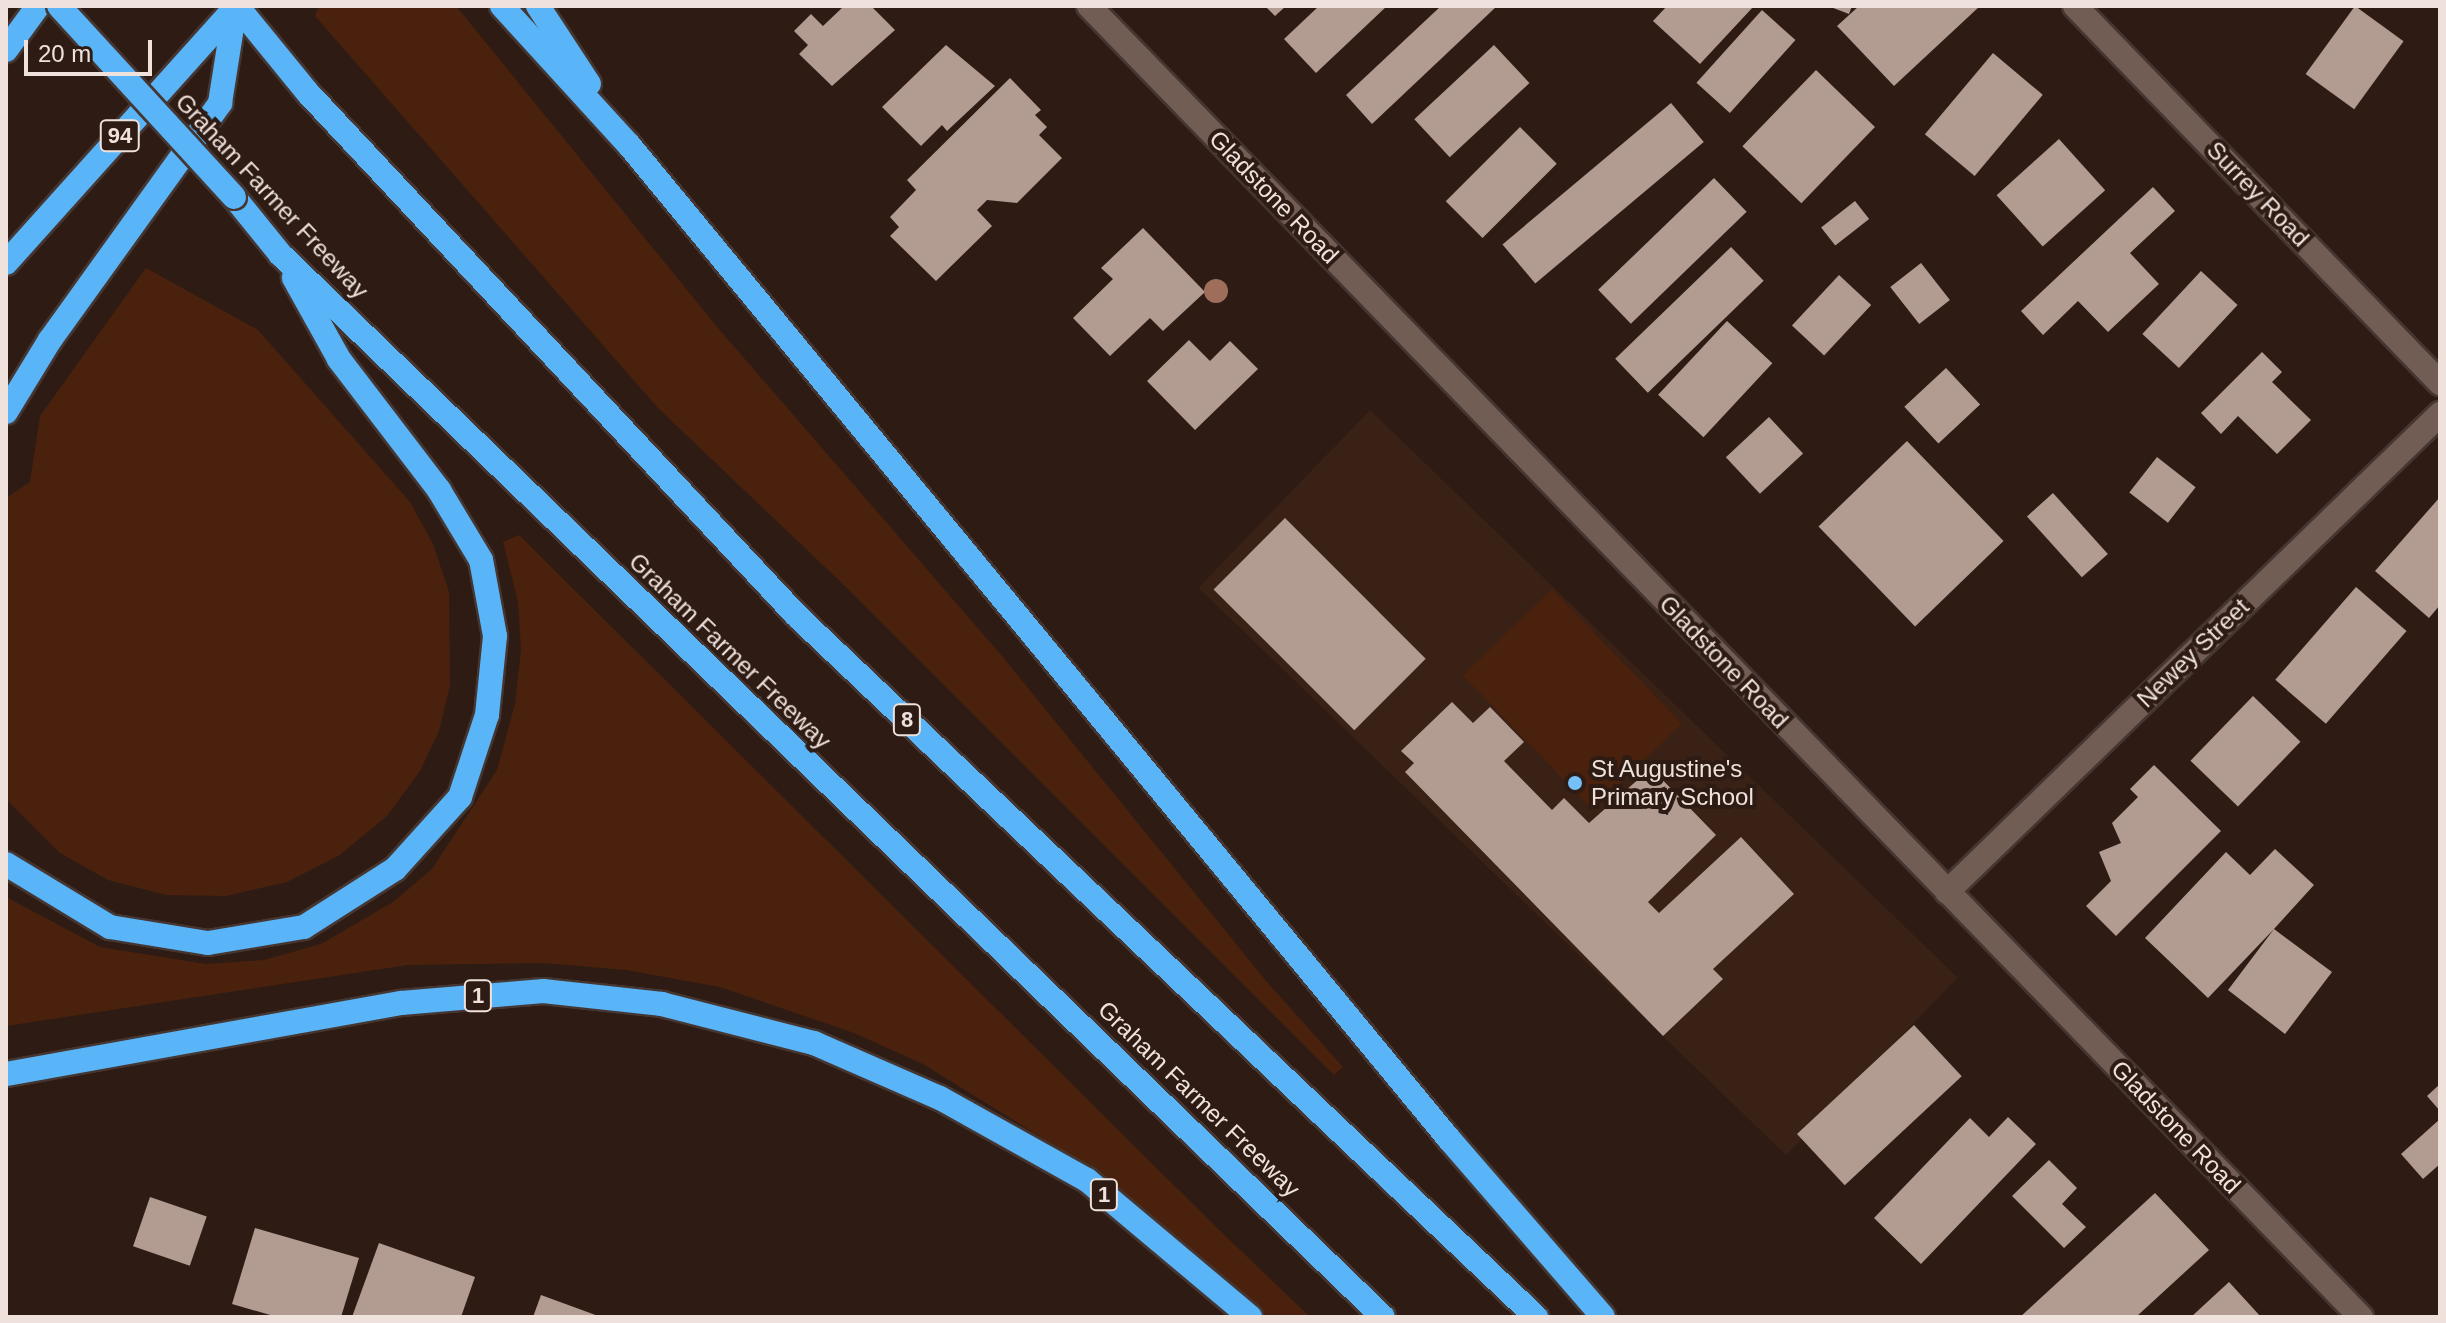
<!DOCTYPE html>
<style>
body{margin:0}
#map{position:relative;width:2446px;height:1323px;overflow:hidden;background:#2e1c14;font-family:Helvetica,sans-serif}
div>[style]{position:absolute}
.built>*{inset:0;background:#392116;transform-origin:0 0}
.green>*{inset:0;background:#4a210d;transform-origin:0 0}
.building>*{inset:0;background:#b29b90;transform-origin:0 0}
.roads{filter:drop-shadow(2px 0 #453632) drop-shadow(-2px 0 #453632) drop-shadow(0 2px #453632) drop-shadow(0 -2px #453632)}
.street>*{height:24px;margin:-12px;padding:0 12px;transform-origin:12px;border-radius:12px;background:#725d54}
.highway>*{height:24px;margin:-12px;padding:0 12px;transform-origin:12px;border-radius:12px;background:#59b4f8}
.bridges{filter:drop-shadow(2px 0 #453632) drop-shadow(-2px 0 #453632) drop-shadow(0 2px #453632) drop-shadow(0 -2px #453632)}
.highway-bridge>*{height:24px;margin:-12px;padding:0 12px;transform-origin:12px;border-radius:12px;background:#59b4f8}
.trees>*{width:24px;height:24px;margin:-12px;border-radius:50%;background:#9e6e5a}
.dots>*{width:22px;height:22px;translate:-50% -50%;box-sizing:border-box;border:4px solid #2e1c14;border-radius:50%}
span{translate:-50% -50%;white-space:nowrap;text-align:center;line-height:1.15;-webkit-text-stroke:8px #2e1c14;paint-order:stroke}
.shield-label span{padding:2px 6px;background:#2e1c14;border:2px solid;border-radius:6px;-webkit-text-stroke-width:0}
.shield-label{font-size:22px;color:#efe2dd;font-weight:700}
.street-label{font-size:24px;color:#efe2dd}
.poi-label{font-size:24px;color:#efe2dd}
.left{translate:0 -50%;text-align:left}
.frame{position:absolute;inset:0;border:8px solid #efe2dd;pointer-events:none}
.scale{position:absolute;left:24px;top:40px;width:128px;height:36px;box-sizing:border-box;border:4px solid #efe2dd;border-top:0;padding-left:10px;font-size:24px;line-height:28px;white-space:nowrap;color:#efe2dd;-webkit-text-stroke:6px #2e1c14;paint-order:stroke}
</style>
<div id="map">
<div class="built">
<i style="left:1370px;top:410px;width:817px;height:247px;rotate:44deg"></i>
</div>
<div class="green">
<i style="clip-path:polygon(319px 6px,456px 6px,718px 328px,1002px 656px,1267px 982px,1343px 1067px,1334px 1075px,846px 587px,658px 408px,315px 16px)"></i>
<i style="clip-path:polygon(146px 268px,258px 330px,410px 502px,433px 544px,449px 592px,450px 686px,439px 731px,420px 771px,387px 816px,340px 855px,287px 882px,226px 896px,166px 895px,108px 880px,60px 853px,6px 799px,6px 498px,30px 482px,40px 416px)"></i>
<i style="clip-path:polygon(519px 535px,1214px 1225px,1310px 1317px,1262px 1317px,1115px 1190px,1055px 1146px,923px 1064px,854px 1033px,720px 987px,626px 970px,543px 963px,408px 965px,6px 1026px,6px 897px,100px 947px,206px 964px,264px 960px,321px 944px,393px 902px,432px 869px,497px 770px,515px 704px,521px 650px,518px 602px,503px 542px)"></i>
<i style="left:1552px;top:589px;width:187px;height:124px;rotate:46deg"></i>
</div>
<div class="building">
<i style="clip-path:polygon(844px 6px,871px 6px,895px 30px,832px 86px,799px 54px,808px 45px,794px 31px,811px 14px,823px 26px)"></i>
<i style="clip-path:polygon(1265px 6px,1286px 6px,1275px 16px)"></i>
<i style="clip-path:polygon(1319px 6px,1387px 6px,1316px 73px,1284px 39px)"></i>
<i style="clip-path:polygon(1441px 6px,1497px 6px,1372px 124px,1346px 95px)"></i>
<i style="clip-path:polygon(1667px 6px,1754px 6px,1700px 64px,1653px 21px)"></i>
<i style="clip-path:polygon(1828px 6px,1852px 6px,1849px 14px)"></i>
<i style="clip-path:polygon(1859px 6px,1980px 6px,1894px 86px,1837px 26px)"></i>
<i style="left:2355px;top:6px;width:60px;height:84px;rotate:36deg"></i>
<i style="left:1762px;top:10px;width:45px;height:98px;rotate:42deg"></i>
<i style="clip-path:polygon(946px 45px,995px 86px,947px 131px,942px 125px,921px 146px,882px 107px)"></i>
<i style="left:1494px;top:45px;width:52px;height:109px;rotate:47deg"></i>
<i style="left:1993px;top:53px;width:65px;height:106px;rotate:40deg"></i>
<i style="left:1816px;top:70px;width:82px;height:106px;rotate:44deg"></i>
<i style="clip-path:polygon(1010px 78px,1041px 110px,1035px 115px,1047px 127px,1039px 135px,1062px 158px,1017px 203px,987px 200px,977px 210px,992px 226px,936px 281px,890px 236px,899px 227px,890px 217px,916px 190px,907px 180px)"></i>
<i style="left:1671px;top:103px;width:51px;height:220px;rotate:50deg"></i>
<i style="left:1520px;top:127px;width:52px;height:105px;rotate:45deg"></i>
<i style="left:2059px;top:139px;width:69px;height:84px;rotate:48deg"></i>
<i style="left:1714px;top:178px;width:47px;height:161px;rotate:46deg"></i>
<i style="clip-path:polygon(2153px 187px,2175px 211px,2130px 253px,2159px 284px,2108px 332px,2078px 301px,2043px 335px,2021px 311px)"></i>
<i style="left:1855px;top:201px;width:23px;height:43px;rotate:52deg"></i>
<i style="clip-path:polygon(1143px 228px,1205px 292px,1163px 331px,1150px 318px,1110px 356px,1073px 318px,1113px 279px,1101px 268px)"></i>
<i style="left:1731px;top:247px;width:47px;height:161px;rotate:46deg"></i>
<i style="left:1921px;top:263px;width:47px;height:39px;rotate:52deg"></i>
<i style="left:2201px;top:271px;width:50px;height:86px;rotate:43deg"></i>
<i style="left:1839px;top:275px;width:44px;height:69px;rotate:43deg"></i>
<i style="left:1727px;top:321px;width:62px;height:101px;rotate:43deg"></i>
<i style="clip-path:polygon(1189px 340px,1210px 361px,1230px 341px,1258px 369px,1195px 430px,1147px 381px)"></i>
<i style="clip-path:polygon(2262px 352px,2282px 372px,2272px 382px,2311px 420px,2277px 454px,2238px 416px,2221px 434px,2201px 413px)"></i>
<i style="left:1946px;top:368px;width:50px;height:57px;rotate:47deg"></i>
<i style="left:1769px;top:417px;width:50px;height:59px;rotate:47deg"></i>
<i style="left:1907px;top:441px;width:139px;height:123px;rotate:46deg"></i>
<i style="left:2157px;top:457px;width:49px;height:45px;rotate:38deg"></i>
<i style="left:2053px;top:493px;width:82px;height:35px;rotate:48deg"></i>
<i style="clip-path:polygon(2440px 497px,2440px 605px,2429px 618px,2375px 571px)"></i>
<i style="left:1285px;top:518px;width:199px;height:101px;rotate:45deg"></i>
<i style="left:2356px;top:587px;width:67px;height:123px;rotate:41deg"></i>
<i style="left:2253px;top:696px;width:66px;height:90px;rotate:44deg"></i>
<i style="clip-path:polygon(1452px 702px,1473px 723px,1490px 707px,1524px 742px,1504px 761px,1552px 810px,1564px 798px,1589px 823px,1651px 768px,1716px 835px,1648px 902px,1659px 913px,1741px 837px,1794px 894px,1713px 969px,1723px 979px,1663px 1036px,1405px 772px,1414px 763px,1401px 751px)"></i>
<i style="clip-path:polygon(2154px 765px,2221px 831px,2116px 936px,2086px 906px,2111px 881px,2099px 852px,2121px 843px,2112px 823px,2138px 797px,2130px 789px)"></i>
<i style="clip-path:polygon(2275px 849px,2314px 885px,2274px 929px,2332px 972px,2285px 1034px,2228px 990px,2274px 929px,2208px 998px,2145px 938px,2226px 852px,2250px 875px)"></i>
<i style="left:1914px;top:1025px;width:70px;height:160px;rotate:47deg"></i>
<i style="clip-path:polygon(2440px 1084px,2440px 1111px,2427px 1096px)"></i>
<i style="clip-path:polygon(2008px 1117px,2036px 1144px,1921px 1264px,1874px 1218px,1970px 1118px,1989px 1137px)"></i>
<i style="clip-path:polygon(2440px 1119px,2440px 1164px,2423px 1179px,2401px 1154px)"></i>
<i style="clip-path:polygon(2049px 1160px,2077px 1188px,2062px 1204px,2086px 1227px,2064px 1248px,2012px 1196px)"></i>
<i style="clip-path:polygon(2155px 1193px,2209px 1250px,2136px 1317px,2020px 1317px)"></i>
<i style="left:150px;top:1197px;width:60px;height:52px;rotate:19deg"></i>
<i style="clip-path:polygon(255px 1228px,359px 1258px,341px 1317px,277px 1317px,232px 1304px)"></i>
<i style="clip-path:polygon(379px 1243px,475px 1277px,461px 1317px,352px 1317px)"></i>
<i style="clip-path:polygon(2229px 1282px,2261px 1317px,2191px 1317px)"></i>
<i style="clip-path:polygon(541px 1295px,601px 1317px,533px 1317px)"></i>
</div>
<div class="roads">
<div class="street">
<i style="left:1089px;top:6px;width:1827px;rotate:45.87deg"></i>
<i style="left:2075px;top:6px;width:525px;rotate:45.93deg"></i>
<i style="left:1947px;top:892px;width:687px;rotate:-44.11deg"></i>
</div>
<div class="highway">
<i style="left:237px;top:6px;width:112px;rotate:50.8deg"></i>
<i style="left:308px;top:93px;width:716px;rotate:46.92deg"></i>
<i style="left:797px;top:616px;width:1019px;rotate:43.49deg"></i>
<i style="left:502px;top:6px;width:188px;rotate:47.6deg"></i>
<i style="left:629px;top:145px;width:1289px;rotate:50.48deg"></i>
<i style="left:1449px;top:1139px;width:235px;rotate:49.1deg"></i>
<i style="left:538px;top:6px;width:93px;rotate:56.8deg"></i>
<i style="left:6px;top:50px;width:54px;rotate:-54deg"></i>
<i style="left:234px;top:197px;width:75px;rotate:51deg"></i>
<i style="left:281px;top:255px;width:1530px;rotate:43.94deg"></i>
<i style="left:6px;top:263px;width:343px;rotate:-48.1deg"></i>
<i style="left:6px;top:412px;width:84px;rotate:-58.6deg"></i>
<i style="left:50px;top:340px;width:292px;rotate:-54.3deg"></i>
<i style="left:220px;top:103px;width:96px;rotate:-81deg"></i>
<i style="left:6px;top:864px;width:122px;rotate:31.2deg"></i>
<i style="left:110px;top:927px;width:99px;rotate:9.3deg"></i>
<i style="left:208px;top:943px;width:97px;rotate:-9.5deg"></i>
<i style="left:304px;top:927px;width:108px;rotate:-32.5deg"></i>
<i style="left:395px;top:869px;width:97px;rotate:-47.9deg"></i>
<i style="left:460px;top:797px;width:86px;rotate:-71.8deg"></i>
<i style="left:487px;top:715px;width:79px;rotate:-84.2deg"></i>
<i style="left:495px;top:636px;width:77px;rotate:-100.4deg"></i>
<i style="left:481px;top:560px;width:82px;rotate:-121deg"></i>
<i style="left:439px;top:490px;width:165px;rotate:-127.4deg"></i>
<i style="left:339px;top:359px;width:93px;rotate:-119.1deg"></i>
<i style="left:6px;top:1074px;width:401px;rotate:-10.2deg"></i>
<i style="left:401px;top:1003px;width:143px;rotate:-4.8deg"></i>
<i style="left:543px;top:991px;width:120px;rotate:6.2deg"></i>
<i style="left:662px;top:1004px;width:157px;rotate:14.4deg"></i>
<i style="left:814px;top:1043px;width:137px;rotate:23.6deg"></i>
<i style="left:940px;top:1098px;width:168px;rotate:29.2deg"></i>
<i style="left:1087px;top:1180px;width:213px;rotate:40deg"></i>
</div>
</div>
<div class="bridges">
<div class="highway-bridge">
<i style="left:59px;top:6px;width:259px;rotate:47.5deg"></i>
</div>
</div>
<div class="trees">
<i style="left:1216px;top:291px"></i>
</div>
<div class="dots">
<i style="left:1575px;top:783px;background:#77bff7"></i>
</div>
<div class="shield-label">
<span style="left:120px;top:136px">94</span>
<span style="left:907px;top:720px">8</span>
<span style="left:478px;top:996px">1</span>
<span style="left:1104px;top:1195px">1</span>
</div>
<div class="street-label">
<span style="left:2258px;top:194px;rotate:46deg">Surrey Road</span>
<span style="left:272px;top:196px;rotate:47deg">Graham Farmer Freeway</span>
<span style="left:1274px;top:197px;rotate:46deg">Gladstone Road</span>
<span style="left:730px;top:651px;rotate:44deg">Graham Farmer Freeway</span>
<span style="left:2193px;top:653px;rotate:-44deg">Newey Street</span>
<span style="left:1724px;top:662px;rotate:46deg">Gladstone Road</span>
<span style="left:1199px;top:1099px;rotate:44deg">Graham Farmer Freeway</span>
<span style="left:2176px;top:1127px;rotate:46deg">Gladstone Road</span>
</div>
<div class="poi-label">
<span class="left" style="left:1591px;top:783px">St Augustine's<br>Primary School</span>
</div>
<div class="frame"></div>
<div class="scale">20 m</div>
</div>
